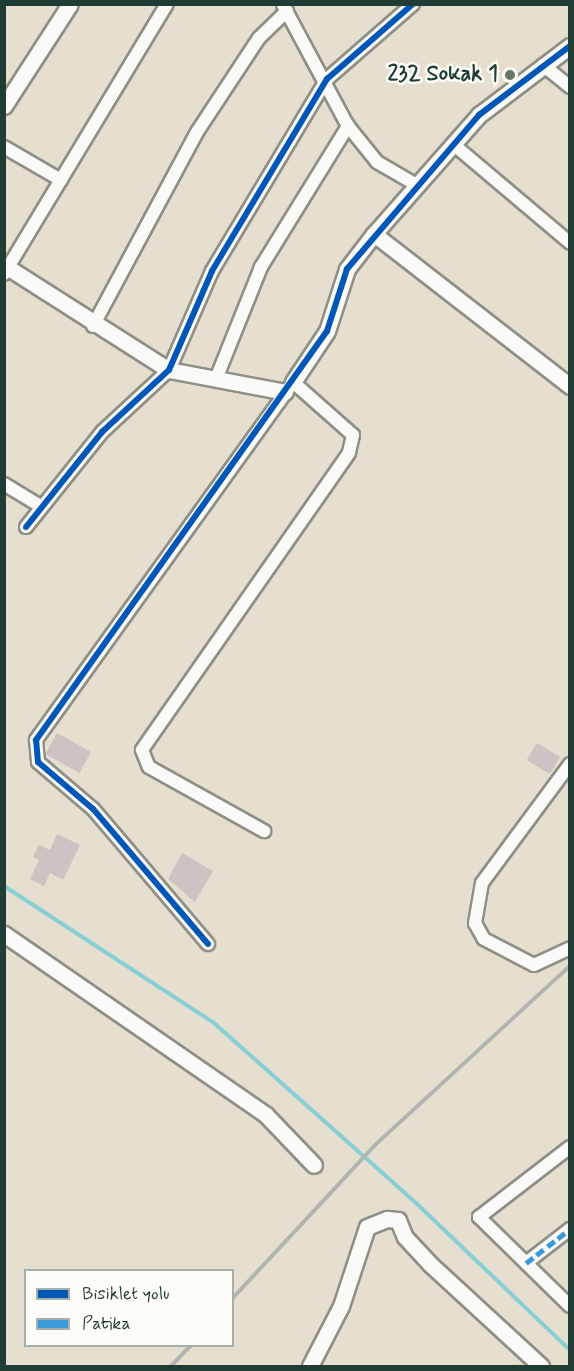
<!DOCTYPE html>
<style>
body{margin:0}
#map{position:relative;width:574px;height:1371px;overflow:hidden;background:#e6dece;font-family:Mynerve,sans-serif}
div>[style]{position:absolute}
.stream>*{height:4px;margin:-2px;padding:0 2px;transform-origin:2px;border-radius:2px;background:#87cfd5}
.building>*{inset:0;background:#cdc3c3;transform-origin:0 0}
.roads{filter:drop-shadow(2px 0 #8e8f85) drop-shadow(-2px 0 #8e8f85) drop-shadow(0 2px #8e8f85) drop-shadow(0 -2px #8e8f85)}
.minor>*{height:12px;margin:-6px;padding:0 6px;transform-origin:6px;border-radius:6px;background:#fbfaf8}
.tertiary>*{height:15px;margin:-7.5px;padding:0 7.5px;transform-origin:7.5px;border-radius:7.5px;background:#fbfaf8}
.rail>*{height:4px;margin:-2px;padding:0 2px;transform-origin:2px;border-radius:2px;background:#b2b4b1}
.quiet>*{height:4.5px;margin-top:-2.25px;transform-origin:0;background:repeating-linear-gradient(90deg,#3a99d8 0 9px,transparent 0 13.5px)}
.cycleway>*{height:6px;margin:-3px;padding:0 3px;transform-origin:3px;border-radius:3px;background:#0057b8}
.dots>*{width:16px;height:16px;translate:-50% -50%;box-sizing:border-box;border:3px solid #fdfcf7;border-radius:50%}
span{translate:-50% -50%;white-space:nowrap;text-align:center;line-height:1.15;-webkit-text-stroke:5px #fdfcf7;paint-order:stroke}
.poi-label{font-size:22px;color:#1f3d34;font-weight:700}
.right{translate:-100% -50%;text-align:right}
.frame{position:absolute;inset:0;border:6px solid #1f3d34;pointer-events:none}
.legend{position:absolute;left:24px;top:1269px;width:210px;height:78px;box-sizing:border-box;background:#fdfcf7;border:2px solid #a4b0a9;margin:0;padding:8px 10px;list-style:none;font-size:18px;color:#1f3d34}
.legend li{display:flex;align-items:center;gap:12px;height:30px}
.legend b{width:30px;border:2px solid #a4b0a9}
</style>
<div id="map">
<div class="stream">
<i style="left:4px;top:886px;width:249px;rotate:33.1deg"></i>
<i style="left:213px;top:1022px;width:272px;rotate:41.7deg"></i>
<i style="left:416px;top:1203px;width:213px;rotate:43.7deg"></i>
</div>
<div class="building">
<i style="left:57px;top:733px;width:39px;height:24px;rotate:29deg"></i>
<i style="left:537px;top:743px;width:27px;height:20px;rotate:31deg"></i>
<i style="clip-path:polygon(57px 834px,80px 845px,63px 880px,50px 873px,44px 886px,30px 879px,39px 860px,33px 857px,39px 845px,50px 850px)"></i>
<i style="clip-path:polygon(182px 853px,213px 871px,195px 902px,168px 879px)"></i>
</div>
<div class="roads">
<div class="minor">
<i style="left:283px;top:5px;width:137px;rotate:61.8deg"></i>
<i style="left:348px;top:126px;width:46px;rotate:51.1deg"></i>
<i style="left:377px;top:162px;width:44px;rotate:30.1deg"></i>
<i style="left:543px;top:65px;width:35px;rotate:39deg"></i>
<i style="left:453px;top:144px;width:153px;rotate:40.2deg"></i>
<i style="left:4px;top:147px;width:66px;rotate:30.1deg"></i>
<i style="left:4px;top:274px;width:315px;rotate:-58.9deg"></i>
<i style="left:93px;top:326px;width:220px;rotate:-61.8deg"></i>
<i style="left:197px;top:132px;width:113px;rotate:-56.6deg"></i>
<i style="left:259px;top:38px;width:39px;rotate:-44deg"></i>
<i style="left:216px;top:379px;width:121px;rotate:-68.1deg"></i>
<i style="left:261px;top:267px;width:166px;rotate:-58.3deg"></i>
<i style="left:4px;top:484px;width:44px;rotate:31.2deg"></i>
<i style="left:26px;top:527px;width:122px;rotate:-51.3deg"></i>
<i style="left:102px;top:432px;width:91px;rotate:-42.8deg"></i>
<i style="left:169px;top:370px;width:108px;rotate:-66.5deg"></i>
<i style="left:212px;top:271px;width:224px;rotate:-59.1deg"></i>
<i style="left:327px;top:79px;width:114px;rotate:-41.1deg"></i>
<i style="left:570px;top:764px;width:148px;rotate:126.5deg"></i>
<i style="left:482px;top:883px;width:41px;rotate:99.9deg"></i>
<i style="left:475px;top:923px;width:18px;rotate:61deg"></i>
<i style="left:484px;top:939px;width:56px;rotate:27.5deg"></i>
<i style="left:534px;top:965px;width:40px;rotate:-25deg"></i>
<i style="left:208px;top:944px;width:177px;rotate:-130.4deg"></i>
<i style="left:93px;top:809px;width:72px;rotate:-139.5deg"></i>
<i style="left:38px;top:762px;width:22px;rotate:-95deg"></i>
<i style="left:36px;top:740px;width:441px;rotate:-54.3deg"></i>
<i style="left:293px;top:382px;width:80px;rotate:41.5deg"></i>
<i style="left:353px;top:435px;width:18px;rotate:103deg"></i>
<i style="left:349px;top:453px;width:362px;rotate:124.9deg"></i>
<i style="left:142px;top:750px;width:18px;rotate:68deg"></i>
<i style="left:149px;top:767px;width:132px;rotate:29.1deg"></i>
<i style="left:570px;top:1147px;width:115px;rotate:142.4deg"></i>
<i style="left:479px;top:1217px;width:127px;rotate:44.4deg"></i>
<i style="left:526px;top:1263px;width:56px;rotate:-37.7deg"></i>
</div>
<div class="tertiary">
<i style="left:4px;top:106px;width:121px;rotate:-57.1deg"></i>
<i style="left:374px;top:234px;width:248px;rotate:37.8deg"></i>
<i style="left:4px;top:265px;width:196px;rotate:32.5deg"></i>
<i style="left:169px;top:370px;width:118px;rotate:10.7deg"></i>
<i style="left:293px;top:382px;width:61px;rotate:-56.3deg"></i>
<i style="left:327px;top:331px;width:65px;rotate:-72.1deg"></i>
<i style="left:347px;top:269px;width:44px;rotate:-52.4deg"></i>
<i style="left:374px;top:234px;width:159px;rotate:-48.6deg"></i>
<i style="left:479px;top:115px;width:114px;rotate:-37.2deg"></i>
<i style="left:4px;top:934px;width:318px;rotate:34.6deg"></i>
<i style="left:266px;top:1115px;width:69px;rotate:46.2deg"></i>
<i style="left:310px;top:1366px;width:68px;rotate:-62.7deg"></i>
<i style="left:341px;top:1306px;width:83px;rotate:-71.8deg"></i>
<i style="left:367px;top:1227px;width:22px;rotate:-22deg"></i>
<i style="left:387px;top:1219px;width:11px;rotate:5deg"></i>
<i style="left:398px;top:1220px;width:18px;rotate:68deg"></i>
<i style="left:405px;top:1237px;width:37px;rotate:47deg"></i>
<i style="left:430px;top:1264px;width:151px;rotate:42.6deg"></i>
</div>
</div>
<div class="rail">
<i style="left:232px;top:1299px;width:209px;rotate:-47.1deg"></i>
<i style="left:374px;top:1146px;width:266px;rotate:-42.6deg"></i>
<i style="left:171px;top:1366px;width:28px;rotate:-46deg"></i>
</div>
<div class="quiet">
<i style="left:526px;top:1263px;width:56px;rotate:-37.7deg"></i>
</div>
<div class="cycleway">
<i style="left:26px;top:527px;width:122px;rotate:-51.3deg"></i>
<i style="left:102px;top:432px;width:91px;rotate:-42.8deg"></i>
<i style="left:169px;top:370px;width:108px;rotate:-66.5deg"></i>
<i style="left:212px;top:271px;width:224px;rotate:-59.1deg"></i>
<i style="left:327px;top:79px;width:114px;rotate:-41.1deg"></i>
<i style="left:208px;top:944px;width:177px;rotate:-130.4deg"></i>
<i style="left:93px;top:809px;width:72px;rotate:-139.5deg"></i>
<i style="left:38px;top:762px;width:22px;rotate:-95deg"></i>
<i style="left:36px;top:740px;width:502px;rotate:-54.57deg"></i>
<i style="left:327px;top:331px;width:65px;rotate:-72.1deg"></i>
<i style="left:347px;top:269px;width:203px;rotate:-49.4deg"></i>
<i style="left:479px;top:115px;width:114px;rotate:-37.2deg"></i>
</div>
<div class="dots">
<i style="left:510px;top:75px;background:#65756a"></i>
</div>
<div class="poi-label">
<span class="right" style="left:498px;top:75px">232 Sokak 1</span>
</div>
<div class="frame"></div>
<ul class="legend">
<li><b style="height:8px;background:#0057b8"></b>Bisiklet yolu</li>
<li><b style="height:8px;background:#3a99d8"></b>Patika</li>
</ul>
</div>
